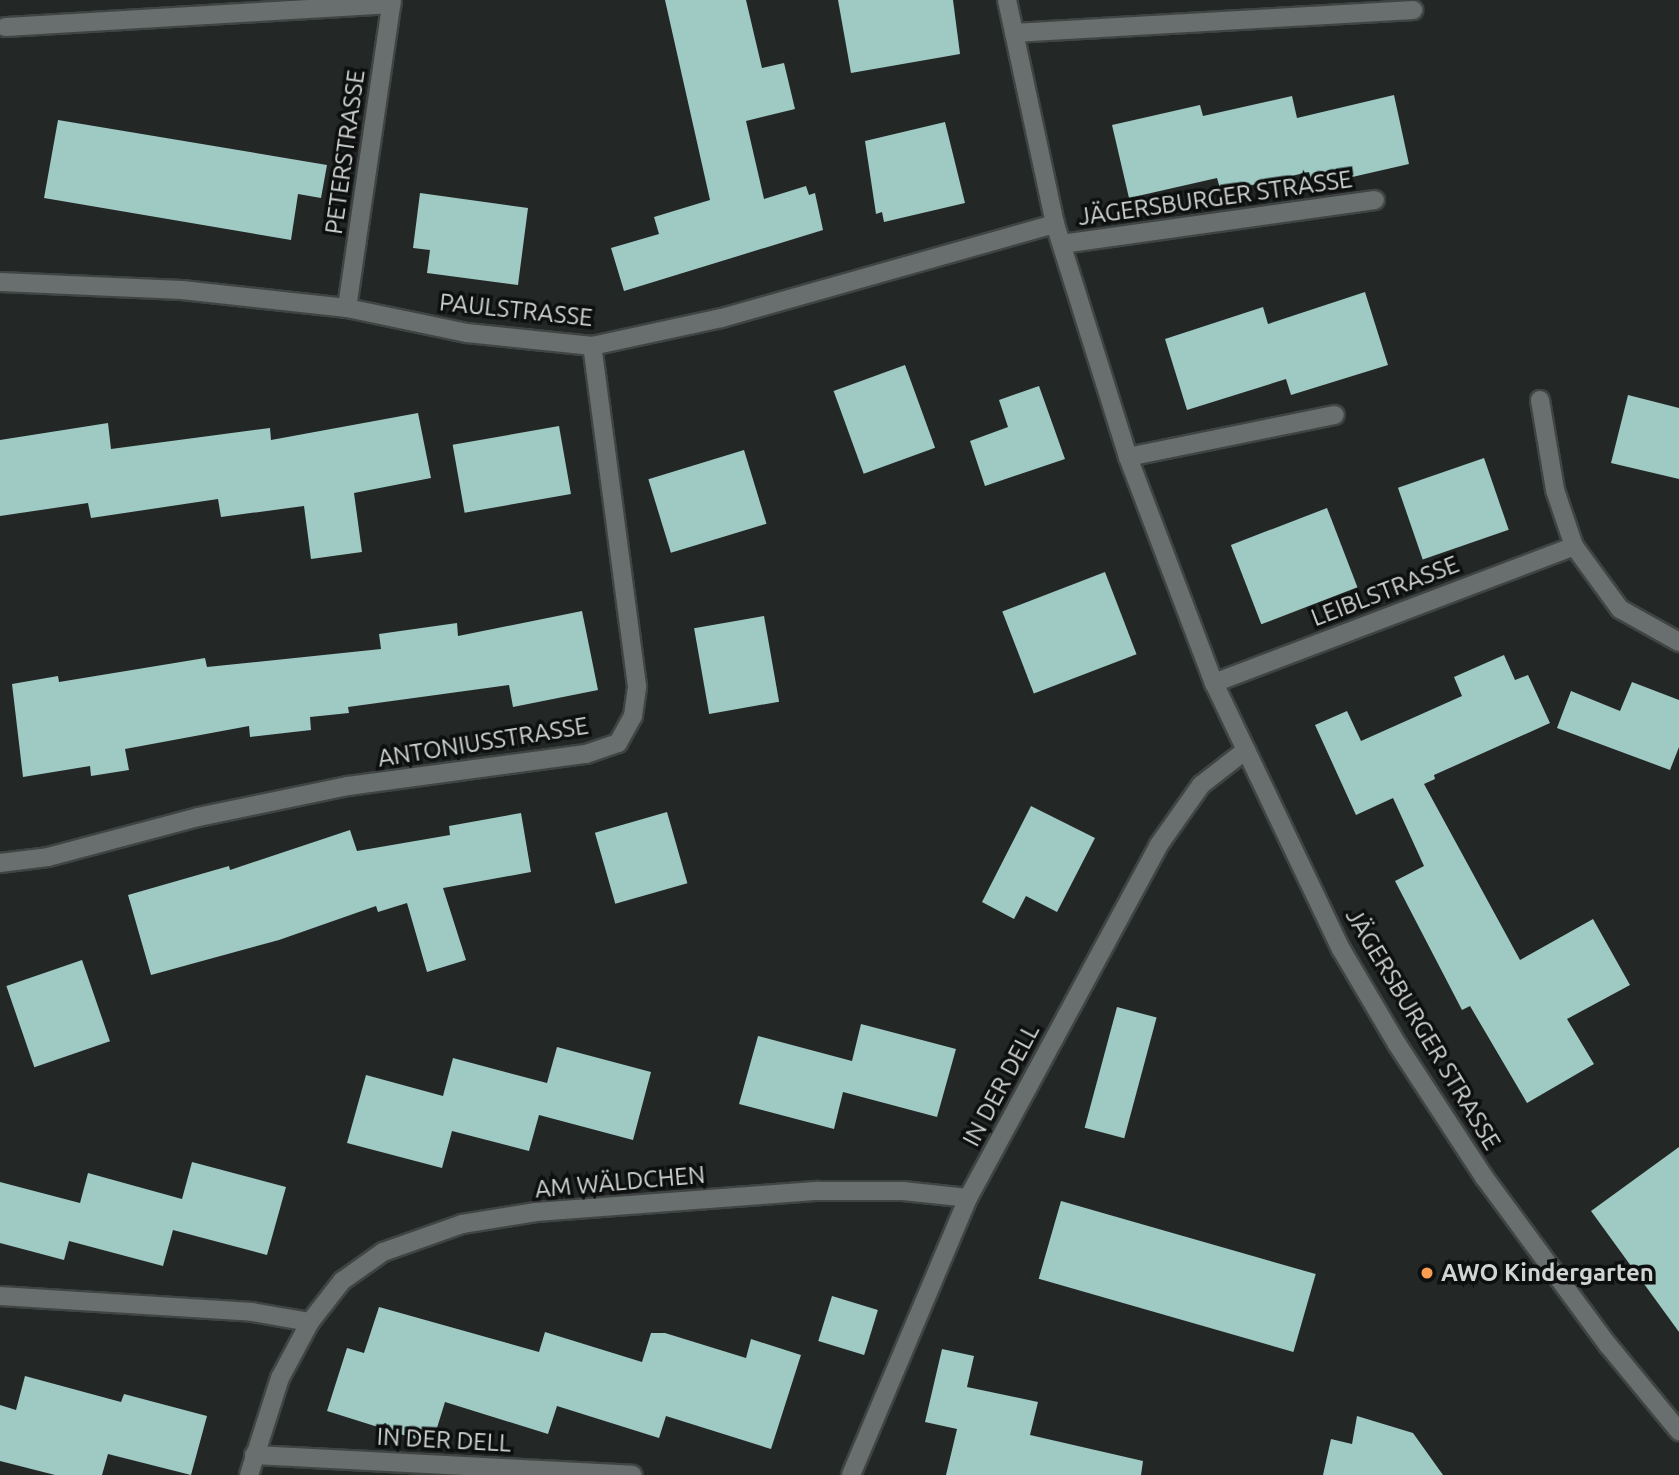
<!DOCTYPE html>
<meta charset="utf-8">
<style>
body{margin:0}
#map{position:relative;width:1679px;height:1475px;overflow:hidden;background:#232827;font-family:Ubuntu,sans-serif}
div>[style]{position:absolute}
.building>*{inset:0;background:#9fc9c3;transform-origin:0 0}
.roads{filter:drop-shadow(2px 0 #404443) drop-shadow(-2px 0 #404443) drop-shadow(0 2px #404443) drop-shadow(0 -2px #404443)}
.lane>*{height:18px;margin:-9px;padding:0 9px;transform-origin:9px;border-radius:9px;background:#696f6e}
.street>*{height:18px;margin:-9px;padding:0 9px;transform-origin:9px;border-radius:9px;background:#696f6e}
.dots>*{width:19px;height:19px;translate:-50% -50%;box-sizing:border-box;border:4px solid #0e1010;border-radius:50%}
span{translate:-50% -50%;white-space:nowrap;text-align:center;line-height:1.15;-webkit-text-stroke:7px #0e1010;paint-order:stroke}
.street-label{font-size:24px;color:#d0d4d3}
.poi-label{font-size:24px;color:#d0d4d3;font-weight:700}
.left{translate:0 -50%;text-align:left}
</style>
<div id="map">
<div class="building">
<i style="clip-path:polygon(665px 0,746px 0,762px 68px,784px 63px,795px 109px,746px 121px,764px 199px,806px 186px,809px 195px,815px 193px,823px 230px,624px 291px,611px 248px,659px 234px,654px 217px,710px 200px)"></i>
<i style="clip-path:polygon(838px 0,953px 0,960px 54px,851px 73px)"></i>
<i style="clip-path:polygon(1394px 95px,1409px 164px,1313px 186px,1309px 172px,1221px 192px,1217px 178px,1129px 198px,1112px 125px,1200px 105px,1203px 116px,1292px 96px,1297px 118px)"></i>
<i style="clip-path:polygon(58px 120px,327px 165px,321px 198px,298px 194px,291px 240px,44px 198px)"></i>
<i style="clip-path:polygon(945px 122px,965px 203px,884px 222px,882px 212px,876px 214px,865px 141px)"></i>
<i style="clip-path:polygon(420px 193px,528px 208px,518px 285px,427px 273px,430px 250px,413px 248px)"></i>
<i style="clip-path:polygon(1365px 292px,1388px 365px,1291px 395px,1286px 379px,1187px 410px,1165px 339px,1263px 307px,1268px 324px)"></i>
<i style="left:905px;top:365px;width:88px;height:76px;rotate:70deg"></i>
<i style="clip-path:polygon(1039px 386px,1065px 459px,985px 486px,970px 441px,1008px 427px,999px 400px)"></i>
<i style="clip-path:polygon(1628px 395px,1679px 408px,1679px 479px,1611px 463px)"></i>
<i style="clip-path:polygon(418px 413px,431px 478px,354px 493px,362px 552px,311px 559px,304px 506px,221px 517px,218px 499px,91px 518px,88px 503px,0 516px,0 440px,108px 423px,111px 449px,270px 428px,271px 440px)"></i>
<i style="left:559px;top:426px;width:69px;height:108px;rotate:80deg"></i>
<i style="left:744px;top:450px;width:77px;height:100px;rotate:73deg"></i>
<i style="left:1484px;top:458px;width:76px;height:91px;rotate:71deg"></i>
<i style="left:1327px;top:508px;width:85px;height:103px;rotate:69deg"></i>
<i style="left:1105px;top:572px;width:88px;height:110px;rotate:69deg"></i>
<i style="clip-path:polygon(582px 611px,598px 690px,513px 707px,509px 685px,348px 707px,349px 713px,310px 717px,311px 730px,250px 737px,249px 726px,125px 749px,129px 770px,91px 776px,90px 766px,23px 777px,12px 684px,58px 676px,59px 682px,205px 658px,207px 667px,381px 649px,379px 634px,457px 623px,458px 636px)"></i>
<i style="left:764px;top:616px;width:87px;height:71px;rotate:80deg"></i>
<i style="clip-path:polygon(1504px 655px,1515px 680px,1528px 675px,1550px 723px,1434px 775px,1435px 779px,1424px 784px,1520px 960px,1593px 919px,1630px 985px,1567px 1019px,1594px 1064px,1527px 1103px,1470px 1006px,1462px 1010px,1395px 881px,1424px 866px,1393px 798px,1356px 815px,1315px 725px,1347px 711px,1361px 741px,1462px 696px,1454px 677px)"></i>
<i style="clip-path:polygon(1632px 682px,1679px 700px,1679px 747px,1670px 770px,1557px 728px,1571px 691px,1620px 711px)"></i>
<i style="clip-path:polygon(1031px 806px,1095px 838px,1057px 912px,1026px 896px,1014px 919px,982px 902px)"></i>
<i style="left:667px;top:812px;width:74px;height:75px;rotate:74deg"></i>
<i style="clip-path:polygon(521px 813px,531px 872px,443px 888px,466px 960px,427px 972px,407px 903px,378px 912px,376px 906px,279px 940px,151px 975px,128px 895px,229px 866px,230px 870px,350px 830px,357px 851px,450px 835px,449px 826px)"></i>
<i style="left:82px;top:960px;width:86px;height:80px;rotate:71deg"></i>
<i style="left:1117px;top:1007px;width:41px;height:125px;rotate:15deg"></i>
<i style="clip-path:polygon(861px 1024px,956px 1049px,937px 1117px,843px 1092px,834px 1129px,739px 1104px,758px 1036px,852px 1061px)"></i>
<i style="clip-path:polygon(557px 1047px,651px 1072px,633px 1140px,539px 1115px,529px 1151px,452px 1131px,442px 1168px,347px 1143px,366px 1075px,443px 1096px,453px 1058px,547px 1083px)"></i>
<i style="clip-path:polygon(1679px 1147px,1679px 1332px,1591px 1211px)"></i>
<i style="clip-path:polygon(192px 1162px,286px 1187px,267px 1255px,173px 1230px,163px 1266px,69px 1241px,64px 1260px,0 1243px,0 1182px,80px 1203px,88px 1173px,182px 1199px)"></i>
<i style="left:1061px;top:1201px;width:265px;height:81px;rotate:16deg"></i>
<i style="left:832px;top:1296px;width:48px;height:47px;rotate:17deg"></i>
<i style="clip-path:polygon(379px 1307px,539px 1352px,545px 1332px,642px 1362px,651px 1333px,665px 1333px,746px 1358px,751px 1339px,801px 1355px,771px 1449px,666px 1416px,659px 1438px,557px 1406px,548px 1434px,445px 1402px,432px 1444px,327px 1411px,347px 1348px,364px 1353px)"></i>
<i style="clip-path:polygon(942px 1349px,974px 1356px,967px 1387px,1038px 1402px,1030px 1435px,1143px 1461px,1141px 1475px,946px 1475px,957px 1429px,925px 1422px)"></i>
<i style="clip-path:polygon(25px 1376px,121px 1402px,124px 1394px,207px 1416px,191px 1475px,108px 1454px,102px 1475px,55px 1475px,0 1461px,0 1405px,16px 1410px)"></i>
<i style="clip-path:polygon(1357px 1416px,1413px 1433px,1443px 1475px,1323px 1475px,1331px 1439px,1352px 1444px)"></i>
</div>
<div class="roads">
<div class="lane">
<i style="left:5px;top:27px;width:387px;rotate:-3.4deg"></i>
<i style="left:1014px;top:33px;width:400px;rotate:-3.3deg"></i>
<i style="left:1062px;top:244px;width:316px;rotate:-8deg"></i>
<i style="left:1128px;top:457px;width:211px;rotate:-11.5deg"></i>
<i style="left:254px;top:1455px;width:379px;rotate:3deg"></i>
</div>
<div class="street">
<i style="left:1007px;top:0;width:229px;rotate:77.9deg"></i>
<i style="left:1055px;top:224px;width:244px;rotate:72.6deg"></i>
<i style="left:1128px;top:457px;width:242px;rotate:69.2deg"></i>
<i style="left:1214px;top:683px;width:295px;rotate:64.5deg"></i>
<i style="left:1341px;top:949px;width:110px;rotate:59.5deg"></i>
<i style="left:1397px;top:1044px;width:159px;rotate:56.8deg"></i>
<i style="left:1484px;top:1177px;width:209px;rotate:53.6deg"></i>
<i style="left:1608px;top:1345px;width:112px;rotate:50.5deg"></i>
<i style="left:0;top:282px;width:182px;rotate:2.5deg"></i>
<i style="left:182px;top:290px;width:166px;rotate:6.2deg"></i>
<i style="left:347px;top:308px;width:123px;rotate:11.8deg"></i>
<i style="left:467px;top:333px;width:126px;rotate:5.9deg"></i>
<i style="left:592px;top:346px;width:133px;rotate:-12.2deg"></i>
<i style="left:722px;top:318px;width:346px;rotate:-15.8deg"></i>
<i style="left:347px;top:308px;width:311px;rotate:-81.7deg"></i>
<i style="left:1540px;top:400px;width:91px;rotate:80.5deg"></i>
<i style="left:1555px;top:490px;width:59px;rotate:71.3deg"></i>
<i style="left:1574px;top:546px;width:78px;rotate:53.9deg"></i>
<i style="left:1620px;top:609px;width:68px;rotate:29.2deg"></i>
<i style="left:1214px;top:683px;width:385px;rotate:-20.8deg"></i>
<i style="left:0;top:863px;width:48px;rotate:-7.1deg"></i>
<i style="left:48px;top:857px;width:155px;rotate:-14.9deg"></i>
<i style="left:198px;top:817px;width:153px;rotate:-11.7deg"></i>
<i style="left:348px;top:786px;width:240px;rotate:-7.7deg"></i>
<i style="left:586px;top:754px;width:34px;rotate:-19deg"></i>
<i style="left:618px;top:743px;width:31px;rotate:-61deg"></i>
<i style="left:633px;top:716px;width:30px;rotate:-82deg"></i>
<i style="left:637px;top:686px;width:343px;rotate:-97.5deg"></i>
<i style="left:0;top:1296px;width:253px;rotate:3.6deg"></i>
<i style="left:252px;top:1312px;width:59px;rotate:9.8deg"></i>
<i style="left:249px;top:1475px;width:102px;rotate:-72.3deg"></i>
<i style="left:280px;top:1378px;width:64px;rotate:-61.8deg"></i>
<i style="left:310px;top:1322px;width:52px;rotate:-52deg"></i>
<i style="left:342px;top:1281px;width:50px;rotate:-35.3deg"></i>
<i style="left:383px;top:1252px;width:84px;rotate:-19.5deg"></i>
<i style="left:462px;top:1224px;width:75px;rotate:-9.2deg"></i>
<i style="left:536px;top:1212px;width:283px;rotate:-4.3deg"></i>
<i style="left:818px;top:1191px;width:85px"></i>
<i style="left:903px;top:1191px;width:65px;rotate:6.1deg"></i>
<i style="left:851px;top:1475px;width:301px;rotate:-67.1deg"></i>
<i style="left:968px;top:1198px;width:400px;rotate:-61.6deg"></i>
<i style="left:1158px;top:846px;width:75px;rotate:-54.8deg"></i>
<i style="left:1201px;top:785px;width:57px;rotate:-37.9deg"></i>
</div>
</div>
<div class="dots">
<i style="left:1427px;top:1273px;background:#fb9e52"></i>
</div>
<div class="street-label">
<span style="left:345px;top:152px;rotate:-82deg">PETERSTRASSE</span>
<span style="left:1215px;top:198px;rotate:-8deg">JÄGERSBURGER STRASSE</span>
<span style="left:516px;top:310px;rotate:6deg">PAULSTRASSE</span>
<span style="left:1385px;top:591px;rotate:-21deg">LEIBLSTRASSE</span>
<span style="left:483px;top:742px;rotate:-9deg">ANTONIUSSTRASSE</span>
<span style="left:1423px;top:1029px;rotate:59deg">JÄGERSBURGER STRASSE</span>
<span style="left:1001px;top:1085px;rotate:-62deg">IN DER DELL</span>
<span style="left:620px;top:1182px;rotate:-5deg">AM WÄLDCHEN</span>
<span style="left:444px;top:1440px;rotate:3deg">IN DER DELL</span>
</div>
<div class="poi-label">
<span class="left" style="left:1441px;top:1273px">AWO Kindergarten</span>
</div>
</div>
